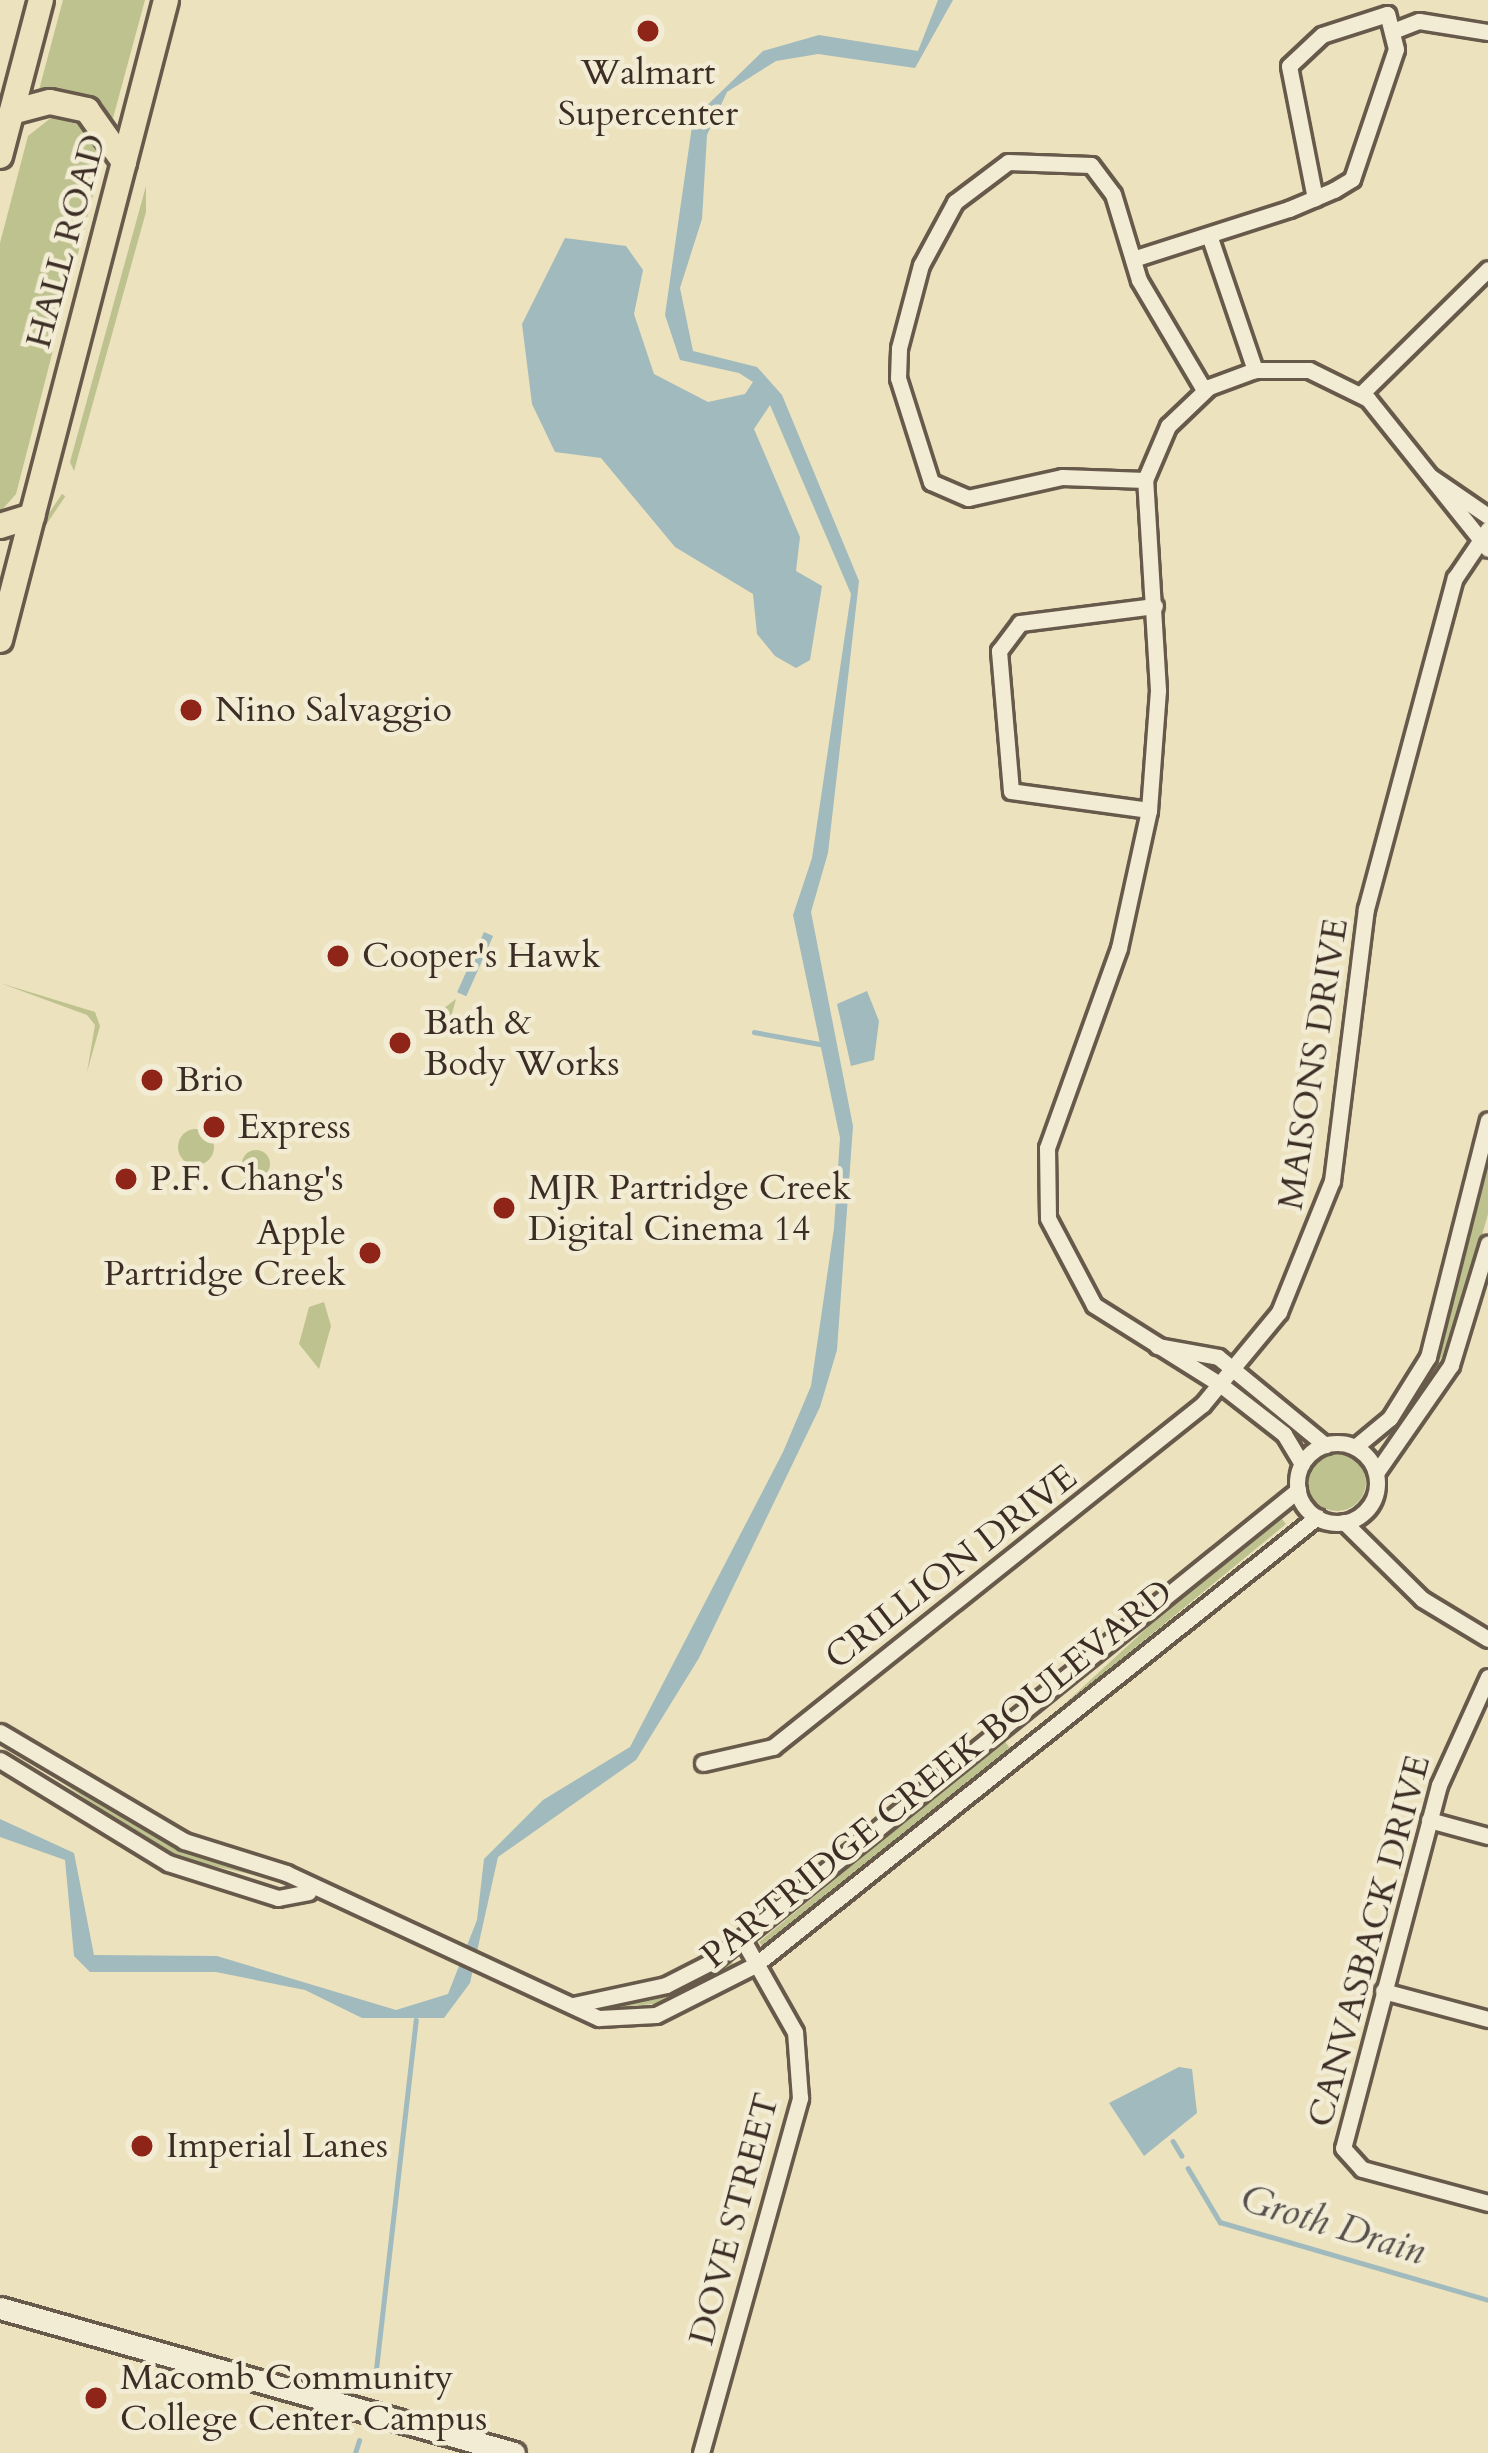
<!DOCTYPE html>
<style>
body{margin:0}
#map{position:relative;width:1488px;height:2453px;overflow:hidden;background:#ece2be;font-family:Cardo,serif}
div>[style]{position:absolute}
.green>*{inset:0;background:#bdc28e;transform-origin:0 0}
.round{border-radius:50%}
.water>*{inset:0;background:#a0babe;transform-origin:0 0}
.stream>*{height:4.5px;margin:-2.25px;padding:0 2.25px;transform-origin:2.25px;border-radius:2.25px;background:#a0babe}
.roads{filter:drop-shadow(3px 0 #685a4b) drop-shadow(-3px 0 #685a4b) drop-shadow(0 3px #685a4b) drop-shadow(0 -3px #685a4b)}
.minor>*{height:15px;margin:-7.5px;padding:0 7.5px;transform-origin:7.5px;border-radius:7.5px;background:#f3ecd5}
.minor>.ring{margin:-7.5px;padding:0;box-sizing:content-box;background:none;border:15px solid #f3ecd5;border-radius:50%}
.secondary>*{height:21px;margin:-10.5px;padding:0 10.5px;transform-origin:10.5px;border-radius:10.5px;background:#f3ecd5}
.trunk>*{height:24px;margin:-12px;padding:0 12px;transform-origin:12px;border-radius:12px;background:#ece2be}
.dots>*{width:33px;height:33px;translate:-50% -50%;box-sizing:border-box;border:6px solid #f3ecd5;border-radius:50%}
span{translate:-50% -50%;white-space:nowrap;text-align:center;line-height:1.15;-webkit-text-stroke:9px #f3ecd5;paint-order:stroke}
.poi-label{font-size:36px;color:#3c2d25}
.left{translate:0 -50%;text-align:left}
.right{translate:-100% -50%;text-align:right}
.street-label{font-size:36px;color:#3c2d25}
.water-label{font-size:39px;color:#55504b;font-style:italic}
</style>
<div id="map">
<div class="green">
<i style="clip-path:polygon(63px 0,145px 0,113px 118px,39px 90px)"></i>
<i style="clip-path:polygon(52px 117px,86px 127px,102px 160px,16px 494px,0 512px,0 243px,28px 136px)"></i>
<i style="clip-path:polygon(146px 186px,146px 212px,74px 471px,70px 462px)"></i>
<i style="left:62px;top:494px;width:4px;height:210px;rotate:34deg"></i>
<i style="clip-path:polygon(0 983px,95px 1012px,100px 1026px,87px 1072px,95px 1025px,87px 1015px)"></i>
<i style="clip-path:polygon(456px 999px,450px 1021px,428px 1036px,425px 1023px)"></i>
<i class="round" style="left:178px;top:1129px;width:36px;height:36px"></i>
<i class="round" style="left:242px;top:1150px;width:28px;height:28px"></i>
<i style="clip-path:polygon(1488px 1165px,1488px 1214px,1453px 1340px,1389px 1439px,1437px 1353px)"></i>
<i style="clip-path:polygon(324px 1302px,331px 1326px,319px 1369px,299px 1344px,309px 1307px)"></i>
<i class="round" style="left:1308px;top:1453px;width:58px;height:58px"></i>
<i style="clip-path:polygon(1282px 1519px,1286px 1524px,1045px 1722px,1160px 1616px)"></i>
<i style="clip-path:polygon(1004px 1740px,1011px 1750px,763px 1947px,759px 1942px)"></i>
<i style="clip-path:polygon(36px 1765px,78px 1779px,177px 1846px,285px 1882px,170px 1856px)"></i>
<i style="clip-path:polygon(728px 1960px,737px 1966px,673px 2002px,599px 2009px)"></i>
</div>
<div class="water">
<i style="clip-path:polygon(938px 0,953px 0,915px 68px,818px 54px,776px 61px,727px 92px,707px 135px,702px 219px,680px 288px,693px 351px,757px 367px,782px 395px,859px 581px,828px 853px,811px 912px,853px 1126px,837px 1350px,820px 1407px,699px 1658px,636px 1760px,498px 1857px,470px 1983px,444px 2018px,362px 2018px,305px 1990px,216px 1972px,90px 1972px,74px 1956px,65px 1860px,0 1837px,0 1819px,74px 1853px,94px 1955px,217px 1956px,396px 2010px,448px 1994px,477px 1920px,484px 1859px,543px 1800px,630px 1747px,783px 1452px,811px 1386px,834px 1228px,840px 1138px,793px 915px,812px 858px,851px 594px,770px 405px,754px 429px,800px 537px,796px 571px,822px 586px,810px 660px,796px 668px,775px 656px,757px 634px,753px 594px,675px 547px,601px 458px,555px 452px,532px 404px,522px 324px,565px 238px,626px 246px,643px 270px,634px 314px,654px 374px,708px 402px,745px 394px,753px 382px,739px 373px,680px 360px,665px 315px,693px 119px,763px 51px,819px 35px,918px 51px)"></i>
<i style="left:484px;top:932px;width:10px;height:66px;rotate:24deg"></i>
<i style="clip-path:polygon(867px 991px,879px 1021px,874px 1060px,851px 1066px,837px 1004px)"></i>
<i style="clip-path:polygon(1179px 2067px,1192px 2069px,1197px 2113px,1144px 2156px,1109px 2103px)"></i>
</div>
<div class="stream">
<i style="left:754px;top:1032px;width:72px;rotate:10.4deg"></i>
<i style="left:1173px;top:2141px;width:17px;rotate:59deg"></i>
<i style="left:1188px;top:2168px;width:63px;rotate:59.3deg"></i>
<i style="left:1220px;top:2222px;width:279px;rotate:16.2deg"></i>
<i style="left:375px;top:2378px;width:360px;rotate:-83.5deg"></i>
<i style="left:355px;top:2453px;width:13px;rotate:-72deg"></i>
</div>
<div class="roads">
<div class="minor">
<i style="left:1398px;top:29px;width:22px;rotate:-21deg"></i>
<i style="left:1419px;top:21px;width:70px;rotate:9.1deg"></i>
<i style="left:1209px;top:235px;width:143px;rotate:71.2deg"></i>
<i style="left:1133px;top:259px;width:164px;rotate:-17.8deg"></i>
<i style="left:1289px;top:209px;width:49px;rotate:-22.9deg"></i>
<i style="left:1334px;top:190px;width:21px;rotate:-31deg"></i>
<i style="left:1352px;top:179px;width:137px;rotate:-71.3deg"></i>
<i style="left:1396px;top:49px;width:36px;rotate:-104deg"></i>
<i style="left:1387px;top:14px;width:68px;rotate:162.1deg"></i>
<i style="left:1322px;top:35px;width:45px;rotate:136.8deg"></i>
<i style="left:1289px;top:66px;width:135px;rotate:78.9deg"></i>
<i style="left:1361px;top:394px;width:178px;rotate:-44.5deg"></i>
<i style="left:1431px;top:477px;width:69px;rotate:34.4deg"></i>
<i style="left:1145px;top:480px;width:83px;rotate:-177.9deg"></i>
<i style="left:1062px;top:477px;width:96px;rotate:167.4deg"></i>
<i style="left:968px;top:498px;width:40px;rotate:-156.6deg"></i>
<i style="left:931px;top:482px;width:109px;rotate:-107.6deg"></i>
<i style="left:898px;top:378px;width:30px;rotate:-88deg"></i>
<i style="left:899px;top:348px;width:86px;rotate:-75.2deg"></i>
<i style="left:921px;top:265px;width:72px;rotate:-61.6deg"></i>
<i style="left:955px;top:202px;width:66px;rotate:-37deg"></i>
<i style="left:1008px;top:162px;width:83px;rotate:2.1deg"></i>
<i style="left:1091px;top:165px;width:36px;rotate:53deg"></i>
<i style="left:1113px;top:194px;width:90px;rotate:73.2deg"></i>
<i style="left:1139px;top:280px;width:128px;rotate:59.4deg"></i>
<i style="left:1149px;top:810px;width:139px;rotate:-172.2deg"></i>
<i style="left:1011px;top:791px;width:141px;rotate:-94.9deg"></i>
<i style="left:999px;top:651px;width:35px;rotate:-53deg"></i>
<i style="left:1020px;top:623px;width:136px;rotate:-7.2deg"></i>
<i style="left:1157px;top:1346px;width:62px;rotate:10.2deg"></i>
<i style="left:1218px;top:1357px;width:139px;rotate:39.4deg"></i>
<i class="ring" style="left:1297px;top:1443px;width:65px;height:65px"></i>
<i style="left:1355px;top:1447px;width:45px;rotate:-39.6deg"></i>
<i style="left:1390px;top:1418px;width:72px;rotate:-58.1deg"></i>
<i style="left:1428px;top:1357px;width:244px;rotate:-75.8deg"></i>
<i style="left:1302px;top:1464px;width:35px;rotate:-121deg"></i>
<i style="left:1284px;top:1434px;width:80px;rotate:-142.1deg"></i>
<i style="left:1221px;top:1385px;width:150px;rotate:-147.8deg"></i>
<i style="left:1094px;top:1305px;width:98px;rotate:-117.9deg"></i>
<i style="left:1048px;top:1218px;width:70px;rotate:-90.8deg"></i>
<i style="left:1047px;top:1148px;width:213px;rotate:-70.2deg"></i>
<i style="left:1119px;top:948px;width:141px;rotate:-77.7deg"></i>
<i style="left:1149px;top:810px;width:120px;rotate:-85.7deg"></i>
<i style="left:1158px;top:690px;width:210px;rotate:-93.5deg"></i>
<i style="left:1145px;top:480px;width:59px;rotate:-66.9deg"></i>
<i style="left:1168px;top:426px;width:57px;rotate:-43.6deg"></i>
<i style="left:1209px;top:387px;width:49px;rotate:-20.3deg"></i>
<i style="left:1255px;top:370px;width:54px"></i>
<i style="left:1309px;top:370px;width:66px;rotate:26.2deg"></i>
<i style="left:1368px;top:399px;width:192px;rotate:51.3deg"></i>
<i style="left:1376px;top:1473px;width:131px;rotate:-55.2deg"></i>
<i style="left:1451px;top:1365px;width:127px;rotate:-73.1deg"></i>
<i style="left:1344px;top:1522px;width:110px;rotate:44.6deg"></i>
<i style="left:1422px;top:1599px;width:77px;rotate:31.2deg"></i>
<i style="left:1488px;top:1677px;width:119px;rotate:114.4deg"></i>
<i style="left:1439px;top:1785px;width:375px;rotate:104.8deg"></i>
<i style="left:1343px;top:2148px;width:28px;rotate:48deg"></i>
<i style="left:1362px;top:2169px;width:131px;rotate:15.1deg"></i>
<i style="left:0;top:1732px;width:214px;rotate:30.6deg"></i>
<i style="left:184px;top:1841px;width:107px;rotate:17.4deg"></i>
<i style="left:286px;top:1873px;width:345px;rotate:24.9deg"></i>
<i style="left:599px;top:2018px;width:57px;rotate:-3deg"></i>
<i style="left:656px;top:2015px;width:111px;rotate:-26.8deg"></i>
<i style="left:755px;top:1965px;width:719px;rotate:-38.56deg"></i>
<i style="left:0;top:1760px;width:197px;rotate:31.5deg"></i>
<i style="left:168px;top:1863px;width:115px;rotate:17.7deg"></i>
<i style="left:278px;top:1898px;width:31px;rotate:-11deg"></i>
<i style="left:703px;top:1763px;width:72px;rotate:-12.9deg"></i>
<i style="left:773px;top:1747px;width:550px;rotate:-38.58deg"></i>
<i style="left:1203px;top:1404px;width:119px;rotate:-50.4deg"></i>
<i style="left:1279px;top:1312px;width:141px;rotate:-68deg"></i>
<i style="left:1332px;top:1181px;width:274px;rotate:-82.9deg"></i>
<i style="left:1366px;top:909px;width:343px;rotate:-75deg"></i>
<i style="left:1455px;top:578px;width:59px;rotate:-56deg"></i>
<i style="left:1429px;top:1820px;width:61px;rotate:15.2deg"></i>
<i style="left:1383px;top:1991px;width:109px;rotate:14.9deg"></i>
<i style="left:573px;top:2005px;width:95px;rotate:-12.1deg"></i>
<i style="left:666px;top:1985px;width:55px;rotate:-27deg"></i>
<i style="left:715px;top:1960px;width:749px;rotate:-38.87deg"></i>
<i style="left:701px;top:2453px;width:369px;rotate:-74.4deg"></i>
<i style="left:800px;top:2098px;width:66px;rotate:-94.3deg"></i>
<i style="left:795px;top:2032px;width:106px;rotate:-119.5deg"></i>
</div>
<div class="secondary">
<i style="left:0;top:2308px;width:534px;rotate:15.75deg"></i>
</div>
<div class="trunk">
<i style="left:12px;top:112px;width:39px;rotate:-15deg"></i>
<i style="left:50px;top:102px;width:38px;rotate:12deg"></i>
<i style="left:87px;top:110px;width:64px;rotate:54.6deg"></i>
<i style="left:0;top:156px;width:161px;rotate:-75.3deg"></i>
<i style="left:0;top:526px;width:34px;rotate:-17deg"></i>
<i style="left:0;top:640px;width:661px;rotate:-75.46deg"></i>
</div>
</div>
<div class="dots">
<i style="left:648px;top:31px;background:#8f2418"></i>
<i style="left:191px;top:710px;background:#8f2418"></i>
<i style="left:338px;top:956px;background:#8f2418"></i>
<i style="left:400px;top:1043px;background:#8f2418"></i>
<i style="left:152px;top:1080px;background:#8f2418"></i>
<i style="left:214px;top:1127px;background:#8f2418"></i>
<i style="left:126px;top:1179px;background:#8f2418"></i>
<i style="left:504px;top:1208px;background:#8f2418"></i>
<i style="left:370px;top:1253px;background:#8f2418"></i>
<i style="left:142px;top:2146px;background:#8f2418"></i>
<i style="left:96px;top:2398px;background:#8f2418"></i>
</div>
<div class="poi-label">
<span style="left:648px;top:93px">Walmart<br>Supercenter</span>
<span class="left" style="left:215px;top:710px">Nino Salvaggio</span>
<span class="left" style="left:362px;top:956px">Cooper's Hawk</span>
<span class="left" style="left:424px;top:1043px">Bath &amp;<br>Body Works</span>
<span class="left" style="left:176px;top:1080px">Brio</span>
<span class="left" style="left:238px;top:1127px">Express</span>
<span class="left" style="left:150px;top:1179px">P.F. Chang's</span>
<span class="left" style="left:528px;top:1208px">MJR Partridge Creek<br>Digital Cinema 14</span>
<span class="right" style="left:346px;top:1253px">Apple<br>Partridge Creek</span>
<span class="left" style="left:166px;top:2146px">Imperial Lanes</span>
<span class="left" style="left:120px;top:2398px">Macomb Community<br>College Center Campus</span>
</div>
<div class="street-label">
<span style="left:66px;top:241px;rotate:-75deg">HALL ROAD</span>
<span style="left:1313px;top:1064px;rotate:-81deg">MAISONS DRIVE</span>
<span style="left:951px;top:1567px;rotate:-38deg">CRILLION DRIVE</span>
<span style="left:937px;top:1774px;rotate:-39deg">PARTRIDGE CREEK BOULEVARD</span>
<span style="left:1369px;top:1941px;rotate:-75deg">CANVASBACK DRIVE</span>
<span style="left:734px;top:2219px;rotate:-75deg">DOVE STREET</span>
</div>
<div class="water-label">
<span style="left:1333px;top:2225px;rotate:17deg">Groth Drain</span>
</div>
</div>
